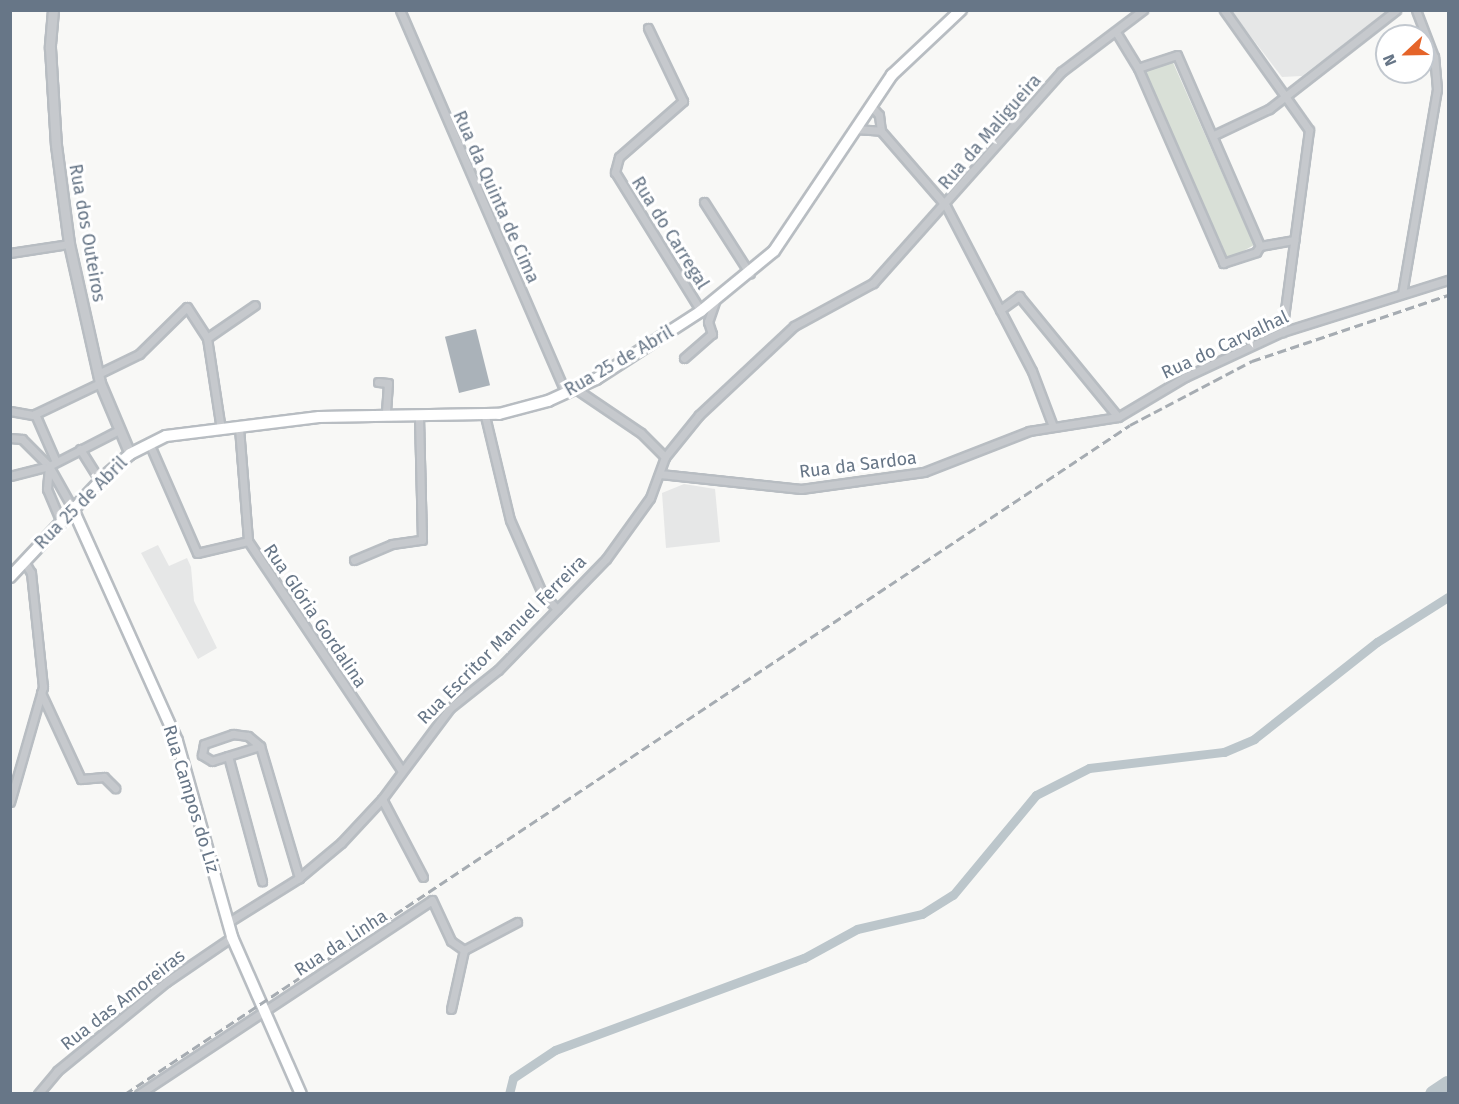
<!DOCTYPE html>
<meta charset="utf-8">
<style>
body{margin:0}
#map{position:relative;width:1459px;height:1104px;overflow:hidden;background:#f8f8f6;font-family:"Fira Sans",sans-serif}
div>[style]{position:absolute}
.built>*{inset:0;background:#e6e7e7}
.green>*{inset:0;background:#d9e0d7}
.canal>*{height:9px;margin:-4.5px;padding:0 4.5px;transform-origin:4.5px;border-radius:4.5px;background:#bcc6cb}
.river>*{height:16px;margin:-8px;padding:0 8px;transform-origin:8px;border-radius:8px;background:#bcc6cb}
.building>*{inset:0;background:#aab2b9;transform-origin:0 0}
.roads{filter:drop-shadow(2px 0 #b8bdc2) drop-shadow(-2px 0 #b8bdc2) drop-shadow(0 2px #b8bdc2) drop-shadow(0 -2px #b8bdc2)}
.minor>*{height:7px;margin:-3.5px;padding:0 3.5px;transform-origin:3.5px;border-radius:3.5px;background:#c6c9cd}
.tertiary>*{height:9px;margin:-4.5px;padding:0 4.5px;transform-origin:4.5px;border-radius:4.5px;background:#c6c9cd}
.secondary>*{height:10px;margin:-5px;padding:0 5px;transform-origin:5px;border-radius:5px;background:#fff}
.rail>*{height:3px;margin-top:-1.5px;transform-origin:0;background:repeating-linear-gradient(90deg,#a6acb2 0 9px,transparent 0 13.5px)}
span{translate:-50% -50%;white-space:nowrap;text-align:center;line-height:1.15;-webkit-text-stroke:6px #fff;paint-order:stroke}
.street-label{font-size:18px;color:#677687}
.frame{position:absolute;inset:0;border:12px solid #677687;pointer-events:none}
.north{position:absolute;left:1375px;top:24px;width:60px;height:60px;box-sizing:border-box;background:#fff;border:2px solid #c2c8cf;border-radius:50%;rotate:248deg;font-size:16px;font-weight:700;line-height:24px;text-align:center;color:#677687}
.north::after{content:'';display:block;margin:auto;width:21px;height:27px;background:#e56429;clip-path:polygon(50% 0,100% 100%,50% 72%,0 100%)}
</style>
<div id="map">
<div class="built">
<i style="clip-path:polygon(1231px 11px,1388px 11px,1302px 76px,1282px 77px)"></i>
<i style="clip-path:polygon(684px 484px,715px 489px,720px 542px,666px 548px,662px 493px)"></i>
<i style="clip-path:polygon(158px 545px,169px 566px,187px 558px,191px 567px,194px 601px,217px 648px,198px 659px,141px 553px)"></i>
</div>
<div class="green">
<i style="clip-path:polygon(1171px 58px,1254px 245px,1231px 258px,1224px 255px,1144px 72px)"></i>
</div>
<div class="canal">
<i style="left:509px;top:1094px;width:16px;rotate:-76deg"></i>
<i style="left:513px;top:1078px;width:50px;rotate:-33.7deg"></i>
<i style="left:555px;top:1050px;width:265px;rotate:-20.3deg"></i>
<i style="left:804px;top:958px;width:60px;rotate:-28.7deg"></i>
<i style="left:857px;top:929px;width:67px;rotate:-13deg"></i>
<i style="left:922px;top:914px;width:36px;rotate:-32deg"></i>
<i style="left:953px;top:895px;width:130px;rotate:-50.3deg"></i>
<i style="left:1036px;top:795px;width:59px;rotate:-27deg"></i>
<i style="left:1089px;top:768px;width:136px;rotate:-6.8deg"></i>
<i style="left:1224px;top:752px;width:33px;rotate:-23deg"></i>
<i style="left:1254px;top:739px;width:157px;rotate:-38.3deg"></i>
<i style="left:1377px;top:642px;width:84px;rotate:-32.4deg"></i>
</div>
<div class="river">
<i style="left:1433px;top:1094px;width:18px;rotate:-34deg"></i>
</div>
<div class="building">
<i style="left:476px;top:329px;width:58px;height:32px;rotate:76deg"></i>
</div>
<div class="roads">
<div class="minor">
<i style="left:400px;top:10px;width:418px;rotate:66.6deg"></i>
<i style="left:1224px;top:10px;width:147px;rotate:54.7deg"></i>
<i style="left:1309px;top:130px;width:204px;rotate:97.6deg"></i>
<i style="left:648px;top:28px;width:81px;rotate:64.4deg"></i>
<i style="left:683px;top:101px;width:85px;rotate:138.8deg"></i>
<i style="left:619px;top:157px;width:16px;rotate:105deg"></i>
<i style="left:615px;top:172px;width:163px;rotate:58.3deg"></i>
<i style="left:1116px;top:32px;width:42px;rotate:58.6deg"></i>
<i style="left:1138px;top:68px;width:213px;rotate:66.4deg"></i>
<i style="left:1223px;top:263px;width:35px;rotate:-18deg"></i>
<i style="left:1256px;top:252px;width:7px;rotate:-56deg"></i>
<i style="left:1260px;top:246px;width:208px;rotate:-113.5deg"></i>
<i style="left:1177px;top:55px;width:41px;rotate:161.6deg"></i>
<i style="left:870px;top:105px;width:13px;rotate:48deg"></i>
<i style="left:879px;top:115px;width:16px;rotate:83deg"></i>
<i style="left:881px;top:131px;width:99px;rotate:49.1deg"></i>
<i style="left:946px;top:206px;width:186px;rotate:62.5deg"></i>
<i style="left:1032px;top:371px;width:57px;rotate:69.3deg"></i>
<i style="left:855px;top:129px;width:26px;rotate:4deg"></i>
<i style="left:1214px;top:135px;width:61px;rotate:-25.3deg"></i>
<i style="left:1269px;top:109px;width:161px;rotate:-37.9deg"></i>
<i style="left:704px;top:202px;width:85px;rotate:57.4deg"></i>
<i style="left:1260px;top:246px;width:35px;rotate:-10deg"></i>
<i style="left:10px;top:253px;width:60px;rotate:-8.7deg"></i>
<i style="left:1402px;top:294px;width:208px;rotate:-80.3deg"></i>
<i style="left:1437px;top:89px;width:32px;rotate:-95deg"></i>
<i style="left:1434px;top:57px;width:50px;rotate:-111deg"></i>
<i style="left:1000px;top:310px;width:24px;rotate:-36deg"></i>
<i style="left:1019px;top:296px;width:156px;rotate:50.7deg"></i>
<i style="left:207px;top:338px;width:58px;rotate:-34.5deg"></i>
<i style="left:684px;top:358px;width:37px;rotate:-41deg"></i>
<i style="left:712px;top:334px;width:13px;rotate:-108deg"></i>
<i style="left:708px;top:322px;width:24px;rotate:-71deg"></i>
<i style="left:98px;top:374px;width:46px;rotate:-26deg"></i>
<i style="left:139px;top:354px;width:67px;rotate:-44.4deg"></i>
<i style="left:187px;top:307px;width:37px;rotate:57deg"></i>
<i style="left:207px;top:338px;width:92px;rotate:81.3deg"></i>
<i style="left:378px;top:382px;width:10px;rotate:6deg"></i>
<i style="left:388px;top:383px;width:32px;rotate:94deg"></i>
<i style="left:576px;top:389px;width:78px;rotate:34.1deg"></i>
<i style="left:641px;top:433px;width:34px;rotate:45deg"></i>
<i style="left:10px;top:411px;width:23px;rotate:10deg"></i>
<i style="left:33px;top:415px;width:74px;rotate:-25.5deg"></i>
<i style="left:35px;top:414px;width:52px;rotate:66.4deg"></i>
<i style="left:485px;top:416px;width:107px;rotate:76.5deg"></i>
<i style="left:510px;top:520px;width:80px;rotate:66.3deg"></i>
<i style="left:542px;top:593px;width:22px;rotate:47deg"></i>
<i style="left:239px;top:428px;width:113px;rotate:85.4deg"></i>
<i style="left:248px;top:541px;width:277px;rotate:56.2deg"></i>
<i style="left:10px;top:438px;width:12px;rotate:5deg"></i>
<i style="left:22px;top:439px;width:38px;rotate:45deg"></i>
<i style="left:149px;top:443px;width:120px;rotate:66.4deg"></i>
<i style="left:197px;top:553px;width:52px;rotate:-13.2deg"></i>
<i style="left:80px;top:449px;width:38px;rotate:58deg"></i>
<i style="left:49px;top:466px;width:23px;rotate:95deg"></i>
<i style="left:47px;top:489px;width:33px;rotate:67deg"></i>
<i style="left:50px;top:468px;width:45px;rotate:60.6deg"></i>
<i style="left:660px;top:474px;width:142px;rotate:6.1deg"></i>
<i style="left:801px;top:489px;width:124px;rotate:-7.9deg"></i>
<i style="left:924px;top:472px;width:113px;rotate:-21.3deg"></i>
<i style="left:1029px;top:431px;width:90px;rotate:-8.9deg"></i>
<i style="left:1118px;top:417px;width:78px;rotate:-30.8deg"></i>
<i style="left:1185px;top:377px;width:107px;rotate:-24.9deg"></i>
<i style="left:1282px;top:332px;width:174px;rotate:-17.4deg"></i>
<i style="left:10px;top:476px;width:40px;rotate:-14.4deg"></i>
<i style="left:49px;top:466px;width:79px;rotate:-27.2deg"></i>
<i style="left:354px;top:560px;width:41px;rotate:-22.8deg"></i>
<i style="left:392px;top:544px;width:30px;rotate:-8deg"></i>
<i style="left:422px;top:540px;width:126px;rotate:-91.4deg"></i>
<i style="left:41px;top:693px;width:95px;rotate:65.1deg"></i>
<i style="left:81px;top:779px;width:23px;rotate:-5deg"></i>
<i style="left:104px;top:777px;width:16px;rotate:45deg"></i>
<i style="left:260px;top:746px;width:50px;rotate:162.6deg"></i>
<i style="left:212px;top:761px;width:12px;rotate:-149deg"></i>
<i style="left:202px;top:755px;width:11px;rotate:-80deg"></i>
<i style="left:204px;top:744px;width:31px;rotate:-19deg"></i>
<i style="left:233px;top:734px;width:15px;rotate:8deg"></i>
<i style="left:248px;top:736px;width:16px;rotate:40deg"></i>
<i style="left:260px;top:746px;width:138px;rotate:73.5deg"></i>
<i style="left:228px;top:756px;width:130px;rotate:74.8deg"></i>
<i style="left:382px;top:799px;width:88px;rotate:62.3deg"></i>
<i style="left:10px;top:802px;width:120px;rotate:-74deg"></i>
<i style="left:43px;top:687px;width:115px;rotate:-96deg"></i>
<i style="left:31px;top:573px;width:14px;rotate:-120deg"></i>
<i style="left:227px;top:923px;width:85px;rotate:-32deg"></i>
<i style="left:299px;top:878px;width:55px;rotate:-39.8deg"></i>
<i style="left:341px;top:843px;width:60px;rotate:-47deg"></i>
<i style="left:382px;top:799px;width:114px;rotate:-53.2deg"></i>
<i style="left:450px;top:708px;width:61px;rotate:-38.4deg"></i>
<i style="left:498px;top:670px;width:155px;rotate:-45.8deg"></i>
<i style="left:606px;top:559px;width:75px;rotate:-54.2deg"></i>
<i style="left:650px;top:498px;width:44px;rotate:-69.9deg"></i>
<i style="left:665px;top:457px;width:54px;rotate:-51deg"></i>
<i style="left:699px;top:415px;width:130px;rotate:-43.1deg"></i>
<i style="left:794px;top:326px;width:90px;rotate:-28.6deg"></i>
<i style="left:873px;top:283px;width:283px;rotate:-48.3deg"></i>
<i style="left:1061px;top:72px;width:103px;rotate:-37.1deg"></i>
<i style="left:451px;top:1009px;width:60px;rotate:-77.6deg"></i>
<i style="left:464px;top:950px;width:60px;rotate:-27.8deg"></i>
<i style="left:38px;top:1094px;width:30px;rotate:-50deg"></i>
<i style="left:57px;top:1071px;width:141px;rotate:-39.2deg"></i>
<i style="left:166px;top:982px;width:80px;rotate:-34.3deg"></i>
<i style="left:139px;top:1094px;width:351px;rotate:-33.5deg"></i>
<i style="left:432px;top:900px;width:45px;rotate:65.1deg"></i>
<i style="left:451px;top:941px;width:16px;rotate:35deg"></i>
</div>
<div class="tertiary">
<i style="left:53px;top:10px;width:38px;rotate:95deg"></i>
<i style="left:50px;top:48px;width:97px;rotate:86.5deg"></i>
<i style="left:56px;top:145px;width:100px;rotate:82.5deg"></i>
<i style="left:69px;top:244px;width:142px;rotate:77.4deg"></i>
<i style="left:100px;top:383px;width:77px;rotate:67.1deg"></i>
</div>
<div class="secondary">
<i style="left:72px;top:507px;width:256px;rotate:65.8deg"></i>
<i style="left:177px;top:741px;width:204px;rotate:74.3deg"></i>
<i style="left:232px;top:937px;width:171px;rotate:66.3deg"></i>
<i style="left:10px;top:577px;width:139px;rotate:-46.8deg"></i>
<i style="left:105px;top:476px;width:33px;rotate:-41deg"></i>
<i style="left:130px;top:454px;width:40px;rotate:-26.6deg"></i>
<i style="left:166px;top:436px;width:154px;rotate:-7.1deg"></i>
<i style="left:319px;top:417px;width:180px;rotate:-1deg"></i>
<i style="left:499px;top:414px;width:51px;rotate:-14.9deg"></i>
<i style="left:548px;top:401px;width:53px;rotate:-24.6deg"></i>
<i style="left:596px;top:379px;width:125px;rotate:-32.9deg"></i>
<i style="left:701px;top:311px;width:94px;rotate:-39.4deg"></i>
<i style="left:774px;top:251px;width:212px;rotate:-56.2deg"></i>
<i style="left:892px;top:75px;width:95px;rotate:-43.3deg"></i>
</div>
</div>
<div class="rail">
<i style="left:125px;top:1094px;width:1207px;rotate:-33.65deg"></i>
<i style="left:1130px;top:425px;width:138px;rotate:-27.7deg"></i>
<i style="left:1252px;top:361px;width:207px;rotate:-18.6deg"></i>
</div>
<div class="street-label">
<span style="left:990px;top:132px;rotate:-49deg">Rua da Maligueira</span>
<span style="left:496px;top:197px;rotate:66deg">Rua da Quinta de Cima</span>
<span style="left:87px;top:233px;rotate:80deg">Rua dos Outeiros</span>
<span style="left:670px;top:233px;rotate:58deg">Rua do Carregal</span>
<span style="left:1225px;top:345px;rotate:-25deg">Rua do Carvalhal</span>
<span style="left:619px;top:361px;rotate:-30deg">Rua 25 de Abril</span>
<span style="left:858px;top:465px;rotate:-7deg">Rua da Sardoa</span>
<span style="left:81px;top:503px;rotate:-45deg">Rua 25 de Abril</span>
<span style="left:315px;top:616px;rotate:56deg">Rua Glória Gordalina</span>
<span style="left:502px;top:640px;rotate:-45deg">Rua Escritor Manuel Ferreira</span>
<span style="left:191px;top:799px;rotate:73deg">Rua Campos do Liz</span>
<span style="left:341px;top:943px;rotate:-33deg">Rua da Linha</span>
<span style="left:123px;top:1000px;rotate:-38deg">Rua das Amoreiras</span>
</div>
<div class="frame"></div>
<div class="north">N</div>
</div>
